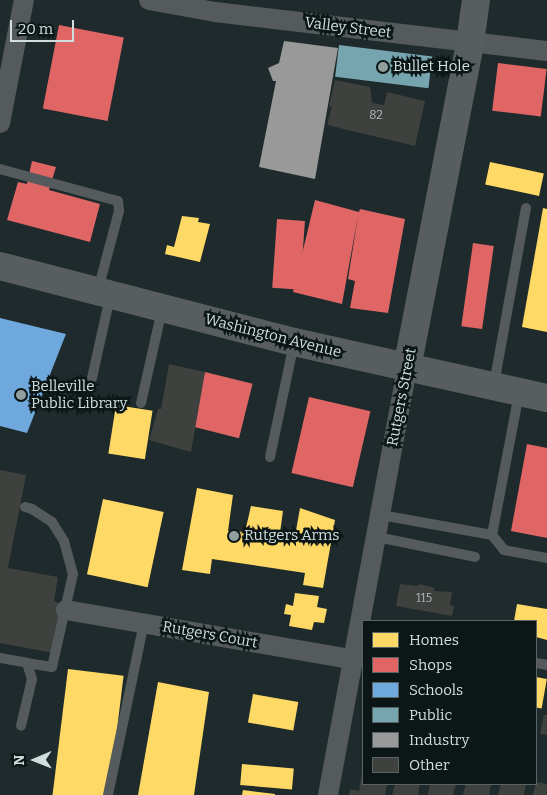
<!DOCTYPE html>
<style>
body{margin:0}
#map{position:relative;width:547px;height:795px;overflow:hidden;background:#1e2a2b;font-family:Bitter,serif}
div>[style]{position:absolute}
.homes>*{inset:0;background:#ffd966;transform-origin:0 0}
.shops>*{inset:0;background:#e06666;transform-origin:0 0}
.schools>*{inset:0;background:#6fa8dc}
.public>*{inset:0;background:#76a5af;transform-origin:0 0}
.industry>*{inset:0;background:#999}
.building>*{inset:0;background:#3e413e}
.lane>*{height:10px;margin:-5px;padding:0 5px;transform-origin:5px;border-radius:5px;background:#555b5c}
.street>*{height:20px;margin:-10px;padding:0 10px;transform-origin:10px;border-radius:10px;background:#555b5c}
.secondary>*{height:28px;margin:-14px;padding:0 14px;transform-origin:14px;border-radius:14px;background:#585e5e}
.dots>*{width:14px;height:14px;translate:-50% -50%;box-sizing:border-box;border:2px solid #0c1616;border-radius:50%}
span{translate:-50% -50%;white-space:nowrap;text-align:center;line-height:1.15;-webkit-text-stroke:5px #0c1616;paint-order:stroke}
.number-label{font-size:12px;color:#acb7b6}
.number-label span{-webkit-text-stroke-width:0}
.street-label{font-size:15px;color:#d0dede}
.poi-label{font-size:15px;color:#d0dede}
.left{translate:0 -50%;text-align:left}
.legend{position:absolute;left:362px;top:620px;width:175px;height:165px;box-sizing:border-box;background:#0c1616;border:1px solid #5a6666;margin:0;padding:6px 9px;list-style:none;font-size:15px;color:#d0dede}
.legend li{display:flex;align-items:center;gap:10px;height:25px}
.legend b{width:25px;border:1px solid #5a6666}
.north{position:absolute;left:10px;top:735px;width:50px;height:50px;-webkit-text-stroke:4px #0c1616;paint-order:stroke;rotate:269deg;font-size:14px;font-weight:700;line-height:20px;text-align:center;color:#d0dede}
.north::after{content:'';display:block;margin:auto;width:18px;height:22px;background:#d0dede;clip-path:polygon(50% 0,100% 100%,50% 72%,0 100%)}
.scale{position:absolute;left:10px;top:20px;width:64px;height:22px;box-sizing:border-box;border:2px solid #d0dede;border-top:0;padding-left:6px;font-size:15px;line-height:18px;white-space:nowrap;color:#d0dede;-webkit-text-stroke:4px #0c1616;paint-order:stroke}
</style>
<div id="map">
<div class="homes">
<i style="left:490px;top:162px;width:55px;height:23px;rotate:12deg"></i>
<i style="clip-path:polygon(543px 208px,547px 209px,547px 332px,522px 327px)"></i>
<i style="clip-path:polygon(182px 216px,199px 218px,198px 222px,210px 224px,200px 262px,165px 254px,167px 245px,174px 247px)"></i>
<i style="left:116px;top:405px;width:37px;height:49px;rotate:9deg"></i>
<i style="clip-path:polygon(197px 488px,233px 495px,228px 531px,245px 532px,251px 506px,283px 511px,279px 540px,294px 542px,300px 508px,335px 520px,323px 588px,303px 585px,305px 573px,212px 559px,210px 574px,182px 570px)"></i>
<i style="left:103px;top:499px;width:62px;height:77px;rotate:12deg"></i>
<i style="clip-path:polygon(295px 593px,319px 596px,317px 607px,327px 609px,324px 623px,314px 622px,312px 630px,289px 626px,291px 615px,284px 614px,286px 604px,293px 606px)"></i>
<i style="clip-path:polygon(517px 604px,547px 609px,547px 640px,536px 637px,536px 621px,514px 621px)"></i>
<i style="left:68px;top:669px;width:56px;height:128px;rotate:7deg"></i>
<i style="left:536px;top:677px;width:11px;height:30px;rotate:10deg"></i>
<i style="clip-path:polygon(158px 682px,209px 692px,194px 795px,138px 795px)"></i>
<i style="left:253px;top:694px;width:46px;height:29px;rotate:10deg"></i>
<i style="left:242px;top:764px;width:52px;height:21px;rotate:5deg"></i>
<i style="clip-path:polygon(243px 790px,275px 794px,275px 795px,242px 795px)"></i>
</div>
<div class="shops">
<i style="left:59px;top:25px;width:66px;height:85px;rotate:11deg"></i>
<i style="left:498px;top:63px;width:49px;height:48px;rotate:7deg"></i>
<i style="clip-path:polygon(32px 161px,56px 167px,49px 190px,100px 204px,90px 242px,7px 220px,18px 182px,27px 184px)"></i>
<i style="clip-path:polygon(315px 200px,359px 212px,360px 209px,405px 219px,388px 313px,350px 308px,355px 281px,348px 279px,358px 216px,342px 304px,293px 292px)"></i>
<i style="left:277px;top:219px;width:28px;height:69px;rotate:4deg"></i>
<i style="left:473px;top:243px;width:21px;height:84px;rotate:8deg"></i>
<i style="left:205px;top:372px;width:49px;height:56px;rotate:14deg"></i>
<i style="left:309px;top:397px;width:63px;height:78px;rotate:13deg"></i>
<i style="clip-path:polygon(527px 444px,547px 448px,547px 538px,511px 531px)"></i>
</div>
<div class="schools">
<i style="clip-path:polygon(0 318px,66px 334px,27px 433px,0 426px)"></i>
</div>
<div class="public">
<i style="left:339px;top:45px;width:94px;height:32px;rotate:7deg"></i>
</div>
<div class="industry">
<i style="clip-path:polygon(284px 41px,338px 48px,315px 179px,259px 167px,276px 81px,273px 81px,268px 68px,279px 63px)"></i>
</div>
<div class="building">
<i style="clip-path:polygon(335px 80px,370px 87px,372px 103px,384px 105px,387px 92px,425px 101px,415px 146px,327px 125px,332px 107px,329px 106px)"></i>
<i style="clip-path:polygon(169px 364px,205px 372px,191px 452px,149px 440px,158px 409px,161px 409px)"></i>
<i style="clip-path:polygon(0 470px,26px 475px,8px 568px,58px 577px,54px 601px,63px 605px,54px 653px,0 643px)"></i>
<i style="clip-path:polygon(400px 584px,418px 586px,419px 584px,435px 588px,434px 591px,452px 592px,450px 605px,454px 606px,452px 616px,396px 606px)"></i>
<i style="clip-path:polygon(544px 715px,547px 715px,547px 735px,540px 734px)"></i>
<i style="clip-path:polygon(362px 772px,363px 784px,387px 784px,385px 795px,349px 795px,350px 789px,359px 791px)"></i>
<i style="clip-path:polygon(536px 782px,547px 784px,547px 795px,533px 795px)"></i>
<i style="clip-path:polygon(395px 784px,420px 784px,418px 795px,392px 795px)"></i>
<i style="clip-path:polygon(430px 784px,456px 784px,453px 795px,428px 795px)"></i>
<i style="clip-path:polygon(466px 784px,491px 784px,489px 795px,463px 795px)"></i>
<i style="clip-path:polygon(501px 784px,526px 784px,524px 795px,498px 795px)"></i>
</div>
<div class="lane">
<i style="left:0;top:169px;width:122px;rotate:15.2deg"></i>
<i style="left:118px;top:201px;width:10px;rotate:84deg"></i>
<i style="left:119px;top:211px;width:82px;rotate:104.9deg"></i>
<i style="left:92px;top:378px;width:83px;rotate:-77.5deg"></i>
<i style="left:494px;top:384px;width:179px;rotate:-79.7deg"></i>
<i style="left:141px;top:403px;width:95px;rotate:-77.3deg"></i>
<i style="left:270px;top:457px;width:116px;rotate:-78.1deg"></i>
<i style="left:25px;top:507px;width:7px;rotate:16deg"></i>
<i style="left:32px;top:509px;width:24px;rotate:33deg"></i>
<i style="left:52px;top:522px;width:22px;rotate:58deg"></i>
<i style="left:64px;top:541px;width:34px;rotate:75deg"></i>
<i style="left:73px;top:574px;width:95px;rotate:102.7deg"></i>
<i style="left:52px;top:667px;width:25px;rotate:-171deg"></i>
<i style="left:381px;top:515px;width:113px;rotate:10.2deg"></i>
<i style="left:492px;top:535px;width:19px;rotate:51deg"></i>
<i style="left:504px;top:550px;width:44px;rotate:10.5deg"></i>
<i style="left:492px;top:535px;width:144px;rotate:-79.2deg"></i>
<i style="left:377px;top:537px;width:100px;rotate:11.5deg"></i>
<i style="left:0;top:658px;width:27px;rotate:10deg"></i>
<i style="left:27px;top:663px;width:17px;rotate:73deg"></i>
<i style="left:32px;top:679px;width:48px;rotate:103.2deg"></i>
<i style="left:536px;top:663px;width:11px;rotate:10deg"></i>
<i style="left:108px;top:795px;width:176px;rotate:-78.2deg"></i>
</div>
<div class="street">
<i style="left:149px;top:0;width:67px;rotate:10.3deg"></i>
<i style="left:215px;top:12px;width:334px;rotate:6.7deg"></i>
<i style="left:0;top:123px;width:125px;rotate:-79deg"></i>
<i style="left:66px;top:610px;width:292px;rotate:9.8deg"></i>
<i style="left:328px;top:795px;width:434px;rotate:-79.5deg"></i>
</div>
<div class="secondary">
<i style="left:0;top:266px;width:304px;rotate:14.5deg"></i>
<i style="left:294px;top:342px;width:259px;rotate:12.5deg"></i>
<i style="left:407px;top:368px;width:331px;rotate:-79deg"></i>
<i style="left:470px;top:43px;width:43px;rotate:-82.1deg"></i>
</div>
<div class="dots">
<i style="left:383px;top:67px;background:#929f9f"></i>
<i style="left:21px;top:395px;background:#929f9f"></i>
<i style="left:234px;top:536px;background:#929f9f"></i>
</div>
<div class="number-label">
<span style="left:376px;top:116px">82</span>
<span style="left:424px;top:599px">115</span>
</div>
<div class="street-label">
<span style="left:348px;top:28px;rotate:7deg">Valley Street</span>
<span style="left:273px;top:336px;rotate:14deg">Washington Avenue</span>
<span style="left:402px;top:397px;rotate:-79deg">Rutgers Street</span>
<span style="left:210px;top:635px;rotate:10deg">Rutgers Court</span>
</div>
<div class="poi-label">
<span class="left" style="left:393px;top:67px">Bullet Hole</span>
<span class="left" style="left:31px;top:395px">Belleville<br>Public Library</span>
<span class="left" style="left:244px;top:536px">Rutgers Arms</span>
</div>
<ul class="legend">
<li><b style="height:14px;background:#ffd966"></b>Homes</li>
<li><b style="height:14px;background:#e06666"></b>Shops</li>
<li><b style="height:14px;background:#6fa8dc"></b>Schools</li>
<li><b style="height:14px;background:#76a5af"></b>Public</li>
<li><b style="height:14px;background:#999"></b>Industry</li>
<li><b style="height:14px;background:#3e413e"></b>Other</li>
</ul>
<div class="north">N</div>
<div class="scale">20 m</div>
</div>
